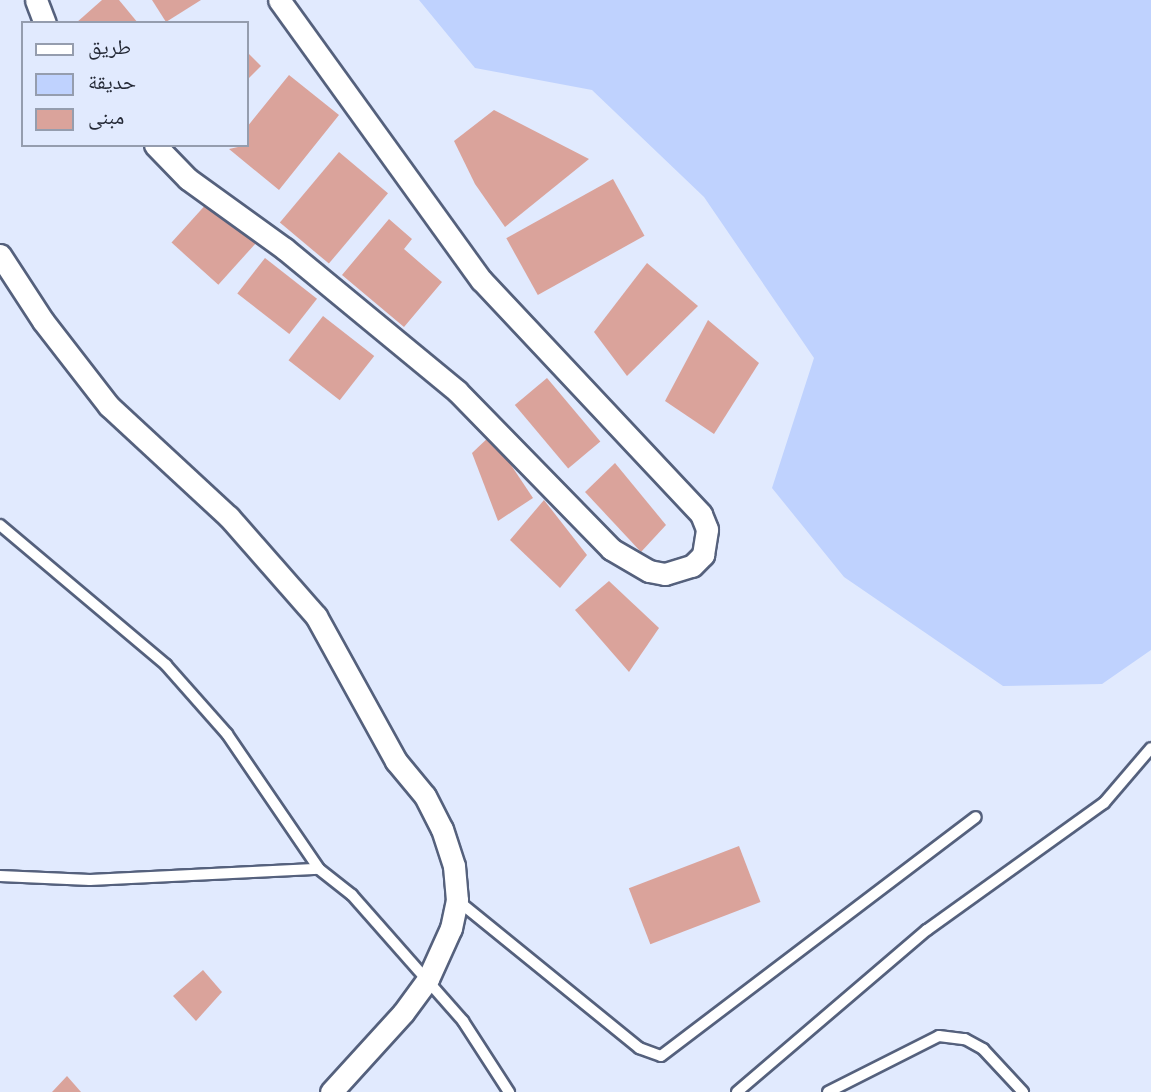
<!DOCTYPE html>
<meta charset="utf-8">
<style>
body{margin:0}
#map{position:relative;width:1151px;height:1092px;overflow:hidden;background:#e1eafe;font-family:Montserrat,"Noto Naskh Arabic",sans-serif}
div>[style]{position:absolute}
.green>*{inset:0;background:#bfd2fe}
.building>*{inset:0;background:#daa39b;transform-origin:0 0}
.roads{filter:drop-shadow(2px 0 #55617d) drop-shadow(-2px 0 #55617d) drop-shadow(0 2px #55617d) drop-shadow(0 -2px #55617d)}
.lane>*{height:10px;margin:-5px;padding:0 5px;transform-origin:5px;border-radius:5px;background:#fff}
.street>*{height:21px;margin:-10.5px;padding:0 10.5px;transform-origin:10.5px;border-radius:10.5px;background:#fff}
span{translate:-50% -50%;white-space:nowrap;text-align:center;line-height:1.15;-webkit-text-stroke:5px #e1eafe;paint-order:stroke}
.legend{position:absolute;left:21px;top:21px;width:228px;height:126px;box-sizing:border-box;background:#e1eafe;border:2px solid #959dae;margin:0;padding:9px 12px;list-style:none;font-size:21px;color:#242936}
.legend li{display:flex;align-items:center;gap:14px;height:35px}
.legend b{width:35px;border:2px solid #959dae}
</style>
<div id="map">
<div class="green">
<i style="clip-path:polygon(419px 0,1151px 0,1151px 650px,1102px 684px,1003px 686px,844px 577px,772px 488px,814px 358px,704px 197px,592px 90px,475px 68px)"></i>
</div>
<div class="building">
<i style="clip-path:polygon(102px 0,119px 0,138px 23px,76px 23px)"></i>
<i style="clip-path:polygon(152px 0,201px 0,166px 22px)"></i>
<i style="clip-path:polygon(247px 52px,261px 66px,247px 80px)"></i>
<i style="clip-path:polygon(289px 75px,339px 115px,279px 190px,229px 149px,247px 145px,247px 127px)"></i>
<i style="clip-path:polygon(494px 110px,589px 159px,505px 227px,475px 184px,454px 141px)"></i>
<i style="left:339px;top:152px;width:64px;height:92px;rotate:40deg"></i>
<i style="left:613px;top:179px;width:65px;height:122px;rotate:61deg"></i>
<i style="left:209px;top:201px;width:63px;height:56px;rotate:42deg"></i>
<i style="clip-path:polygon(389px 219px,412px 239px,404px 249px,442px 282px,404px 327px,342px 275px)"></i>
<i style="left:265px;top:258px;width:66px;height:45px;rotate:38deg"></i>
<i style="clip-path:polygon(647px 263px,698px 306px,627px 376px,594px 332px)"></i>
<i style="left:323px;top:316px;width:65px;height:56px;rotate:38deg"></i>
<i style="clip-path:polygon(708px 320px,759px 363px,714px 434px,665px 401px)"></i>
<i style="left:547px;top:378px;width:83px;height:42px;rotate:50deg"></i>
<i style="clip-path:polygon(491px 435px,533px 498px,498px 521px,472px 453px)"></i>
<i style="clip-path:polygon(615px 463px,666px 525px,641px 552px,585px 492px)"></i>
<i style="clip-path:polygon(544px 500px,587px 555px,560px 588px,510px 540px)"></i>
<i style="clip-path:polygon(609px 581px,659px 628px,629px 672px,575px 610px)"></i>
<i style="left:739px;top:846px;width:60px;height:118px;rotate:69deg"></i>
<i style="clip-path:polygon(203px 970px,222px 992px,196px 1021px,173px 996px)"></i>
<i style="clip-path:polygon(67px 1076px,81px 1092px,52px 1092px)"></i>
</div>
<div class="roads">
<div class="lane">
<i style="left:0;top:525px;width:217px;rotate:40.1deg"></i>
<i style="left:166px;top:665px;width:92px;rotate:48.5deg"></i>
<i style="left:227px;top:734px;width:163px;rotate:55.7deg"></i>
<i style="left:319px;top:869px;width:42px;rotate:38.2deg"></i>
<i style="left:352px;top:895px;width:168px;rotate:48.6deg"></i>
<i style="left:463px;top:1021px;width:85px;rotate:57.1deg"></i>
<i style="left:0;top:876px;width:90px;rotate:2.5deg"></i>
<i style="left:90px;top:880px;width:229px;rotate:-2.8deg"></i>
<i style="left:457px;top:900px;width:235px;rotate:39.1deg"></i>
<i style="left:639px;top:1048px;width:23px;rotate:20deg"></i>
<i style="left:661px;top:1056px;width:395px;rotate:-37.2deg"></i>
<i style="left:737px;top:1092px;width:250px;rotate:-40.5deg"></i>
<i style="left:927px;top:930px;width:218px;rotate:-35.7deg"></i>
<i style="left:1104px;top:803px;width:72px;rotate:-49.5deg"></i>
<i style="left:828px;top:1092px;width:124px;rotate:-26.8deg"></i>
<i style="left:939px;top:1036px;width:26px;rotate:7deg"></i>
<i style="left:965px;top:1039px;width:21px;rotate:29deg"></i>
<i style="left:983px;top:1049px;width:59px;rotate:47.1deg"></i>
</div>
<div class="street">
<i style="left:36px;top:0;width:25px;rotate:69deg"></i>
<i style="left:155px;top:145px;width:47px;rotate:45.9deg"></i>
<i style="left:188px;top:179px;width:120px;rotate:35.8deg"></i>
<i style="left:285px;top:249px;width:223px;rotate:39.5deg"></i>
<i style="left:457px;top:391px;width:221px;rotate:45.7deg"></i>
<i style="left:611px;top:549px;width:44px;rotate:30.1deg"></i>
<i style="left:649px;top:571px;width:16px;rotate:11deg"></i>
<i style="left:665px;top:574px;width:28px;rotate:-17deg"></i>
<i style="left:692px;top:566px;width:16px;rotate:-45deg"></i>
<i style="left:703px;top:555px;width:26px;rotate:-81deg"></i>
<i style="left:707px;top:529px;width:16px;rotate:-112deg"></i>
<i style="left:701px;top:514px;width:321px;rotate:-133.2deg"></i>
<i style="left:481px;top:280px;width:345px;rotate:-125.8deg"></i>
<i style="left:0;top:255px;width:79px;rotate:56.9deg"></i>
<i style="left:43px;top:321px;width:108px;rotate:52.2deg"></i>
<i style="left:109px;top:406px;width:163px;rotate:42.8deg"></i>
<i style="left:229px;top:517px;width:132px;rotate:48.7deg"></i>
<i style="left:316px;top:616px;width:166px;rotate:61.1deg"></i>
<i style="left:396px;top:761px;width:45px;rotate:50.4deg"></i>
<i style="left:425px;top:796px;width:37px;rotate:63deg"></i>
<i style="left:442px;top:829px;width:39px;rotate:72deg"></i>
<i style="left:454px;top:866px;width:34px;rotate:85deg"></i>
<i style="left:457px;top:900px;width:29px;rotate:102deg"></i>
<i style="left:451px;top:928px;width:56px;rotate:114.3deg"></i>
<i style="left:428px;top:979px;width:42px;rotate:126.3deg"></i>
<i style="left:403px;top:1013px;width:107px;rotate:132.3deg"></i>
</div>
</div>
<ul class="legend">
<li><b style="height:9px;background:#fff"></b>طريق</li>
<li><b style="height:19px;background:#bfd2fe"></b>حديقة</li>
<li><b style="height:19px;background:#daa39b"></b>مبنى</li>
</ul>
</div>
